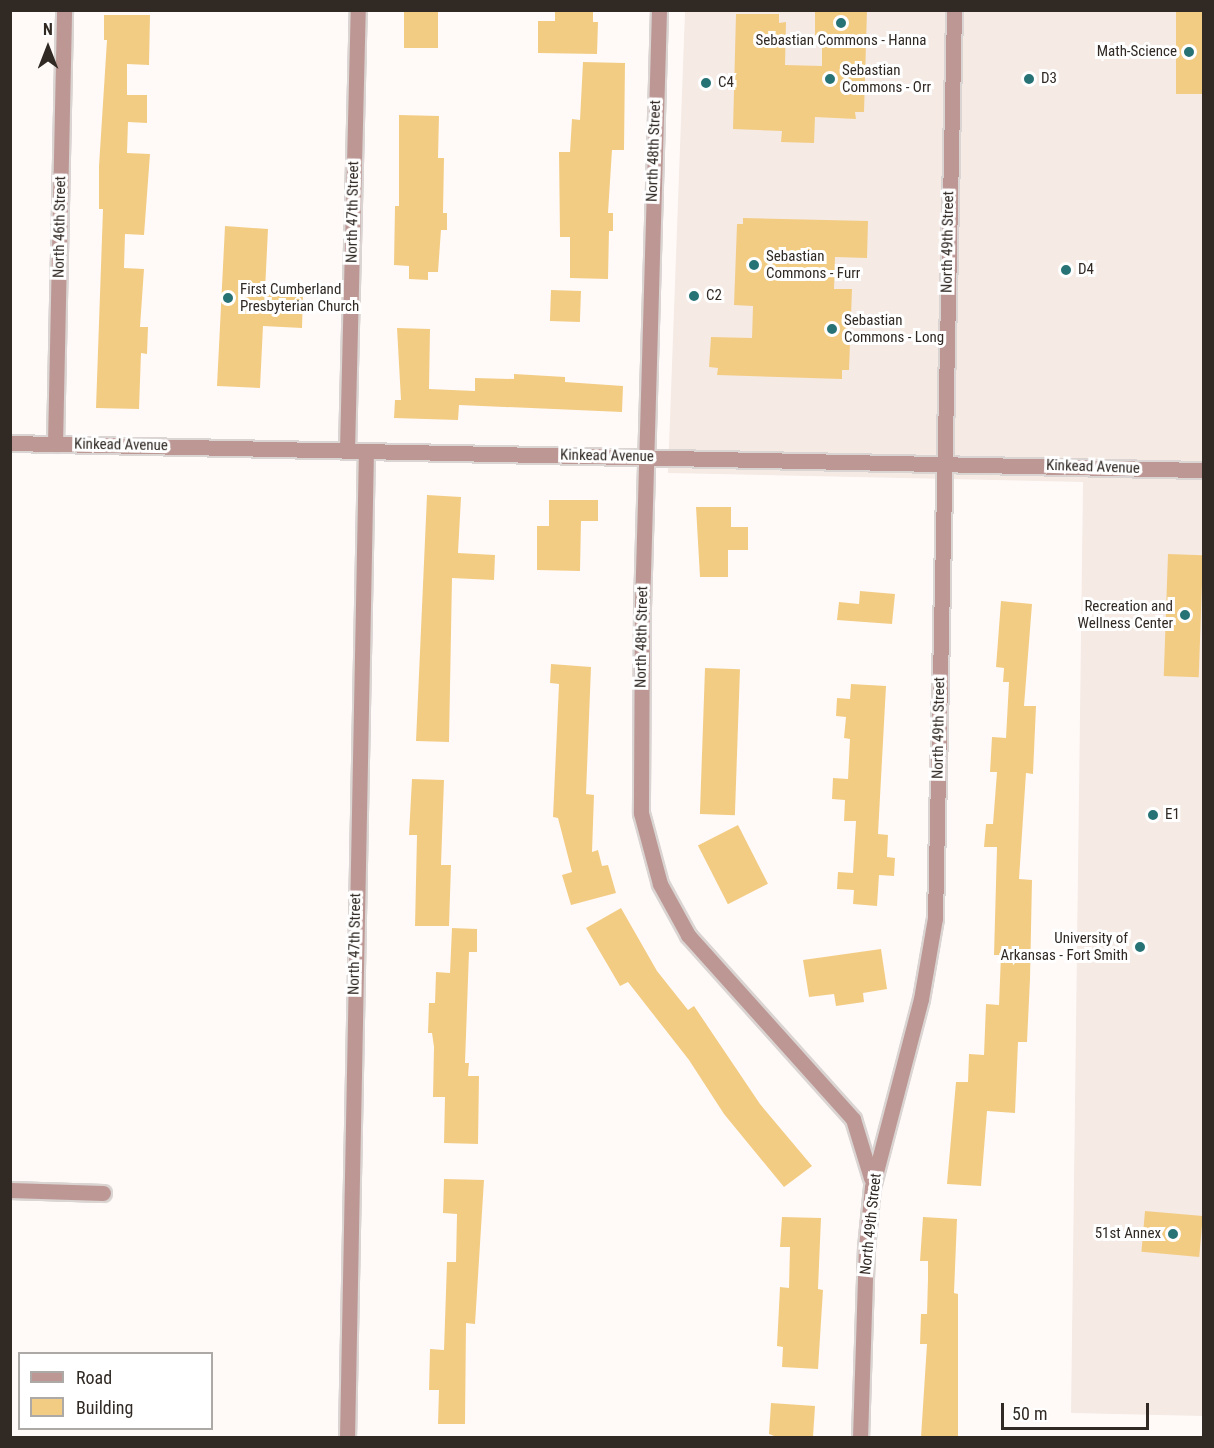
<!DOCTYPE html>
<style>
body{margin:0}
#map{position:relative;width:1214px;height:1448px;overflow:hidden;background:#fffaf8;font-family:"Roboto Condensed",sans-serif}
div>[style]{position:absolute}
.built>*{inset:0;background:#f5eae4}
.building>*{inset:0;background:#f3cc84;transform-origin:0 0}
.roads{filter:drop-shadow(2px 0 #dad4d2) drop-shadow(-2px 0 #dad4d2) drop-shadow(0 2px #dad4d2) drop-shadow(0 -2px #dad4d2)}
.minor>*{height:15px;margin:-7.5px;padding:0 7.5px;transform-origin:7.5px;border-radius:7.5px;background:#bc9794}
.dots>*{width:16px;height:16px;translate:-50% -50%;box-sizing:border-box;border:3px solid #fff;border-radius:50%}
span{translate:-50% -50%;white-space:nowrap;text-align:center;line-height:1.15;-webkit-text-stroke:6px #fff;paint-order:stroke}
.poi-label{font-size:15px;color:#302924}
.right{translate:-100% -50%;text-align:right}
.left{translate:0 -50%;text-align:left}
.street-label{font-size:15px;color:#302924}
.frame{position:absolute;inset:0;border:12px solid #302924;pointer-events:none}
.legend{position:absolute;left:18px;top:1352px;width:195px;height:78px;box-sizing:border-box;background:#fff;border:2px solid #aca9a7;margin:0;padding:8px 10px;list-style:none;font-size:18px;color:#302924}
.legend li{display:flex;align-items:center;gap:12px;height:30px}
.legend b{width:30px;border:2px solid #aca9a7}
.north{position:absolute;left:18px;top:18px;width:60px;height:60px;-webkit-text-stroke:4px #fff;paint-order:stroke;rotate:0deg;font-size:16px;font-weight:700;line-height:24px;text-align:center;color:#302924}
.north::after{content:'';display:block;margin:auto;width:21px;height:27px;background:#302924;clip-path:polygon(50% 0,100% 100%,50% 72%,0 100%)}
.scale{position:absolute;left:1001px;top:1403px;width:148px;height:27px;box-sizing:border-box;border:3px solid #302924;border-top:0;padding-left:8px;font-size:18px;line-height:21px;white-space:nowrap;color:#302924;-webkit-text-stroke:4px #fff;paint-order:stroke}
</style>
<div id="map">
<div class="built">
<i style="clip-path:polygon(685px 11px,1203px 11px,1203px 1416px,1071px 1413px,1083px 482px,668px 473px)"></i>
</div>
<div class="building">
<i style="left:404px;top:10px;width:34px;height:38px"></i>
<i style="clip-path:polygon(555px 10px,593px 10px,593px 22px,598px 22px,597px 54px,538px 53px,538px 21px,555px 21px)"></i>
<i style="clip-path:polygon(815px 10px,867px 10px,864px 112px,855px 112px,856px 119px,815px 117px,814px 143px,781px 142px,782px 131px,733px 129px,736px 14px,779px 14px,779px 23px,786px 22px,785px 65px,822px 66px,822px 35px,815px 35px)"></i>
<i style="left:1176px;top:10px;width:27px;height:84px"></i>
<i style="clip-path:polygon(104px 15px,150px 15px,149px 65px,127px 64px,127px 95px,147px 95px,147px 123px,128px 122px,127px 153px,150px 154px,144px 235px,125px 234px,124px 268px,144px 269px,140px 327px,148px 327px,147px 354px,141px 353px,139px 409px,96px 408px,103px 209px,99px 209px,99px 166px,107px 40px,104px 40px)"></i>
<i style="clip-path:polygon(583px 62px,625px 63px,624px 150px,612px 150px,608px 213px,613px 213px,613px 231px,609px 231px,608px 279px,570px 278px,570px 237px,560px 237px,559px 152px,570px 152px,572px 119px,580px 120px)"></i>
<i style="clip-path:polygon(399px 115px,439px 116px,438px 158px,444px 158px,443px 213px,447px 213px,447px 230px,441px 230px,438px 272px,428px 272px,428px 280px,409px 279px,409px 266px,394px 265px,395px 206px,399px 206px)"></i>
<i style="clip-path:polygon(743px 218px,868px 221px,867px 258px,835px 257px,834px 289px,852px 289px,849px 370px,842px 370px,842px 379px,717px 375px,718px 368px,709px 367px,711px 337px,752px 338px,753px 306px,734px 305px,737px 224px,743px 224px)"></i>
<i style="clip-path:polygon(225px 226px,268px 229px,265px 291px,303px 293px,302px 328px,263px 326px,260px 388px,217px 386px)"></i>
<i style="left:551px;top:290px;width:30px;height:31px;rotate:2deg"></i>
<i style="clip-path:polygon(397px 328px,430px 329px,429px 389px,475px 391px,475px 378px,514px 379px,514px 374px,565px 377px,565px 382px,623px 386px,622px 412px,459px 405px,458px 420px,394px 418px,395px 400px,401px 400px)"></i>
<i style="clip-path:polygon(427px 495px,461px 497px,458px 553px,495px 555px,494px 580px,452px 578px,449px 742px,416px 741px)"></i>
<i style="clip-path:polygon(549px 500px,598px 500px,598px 521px,581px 521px,580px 571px,537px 570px,537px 526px,549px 526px)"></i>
<i style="clip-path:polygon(696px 507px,731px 507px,731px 527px,748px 527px,748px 550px,728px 550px,728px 577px,700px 577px)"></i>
<i style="left:1168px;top:554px;width:35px;height:122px;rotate:2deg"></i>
<i style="clip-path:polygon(860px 591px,895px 594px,892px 624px,837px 620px,839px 602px,859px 604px)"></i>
<i style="clip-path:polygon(1001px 601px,1032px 604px,1024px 706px,1036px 706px,1033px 774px,1026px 773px,1019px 879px,1032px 880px,1030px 979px,1027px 1042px,1018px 1042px,1015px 1113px,987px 1111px,981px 1186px,947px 1184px,956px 1082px,968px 1082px,969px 1054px,984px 1055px,986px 1004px,999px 1005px,1001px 955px,994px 955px,997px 847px,984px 847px,986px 824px,993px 824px,997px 772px,990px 772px,992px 737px,1006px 738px,1009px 682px,1003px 682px,1004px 668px,996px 667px)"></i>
<i style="clip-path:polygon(551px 664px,591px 667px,586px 794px,594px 795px,592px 852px,598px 850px,602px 866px,608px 865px,616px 893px,571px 905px,562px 875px,572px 872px,558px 818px,553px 817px,559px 684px,550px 683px)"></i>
<i style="left:705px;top:668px;width:35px;height:146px;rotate:2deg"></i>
<i style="clip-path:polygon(851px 684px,886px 686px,878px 834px,888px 835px,887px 857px,895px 858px,894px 876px,879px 875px,877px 906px,853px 904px,854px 890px,837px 889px,838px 872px,853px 873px,856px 821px,844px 821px,845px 800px,832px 799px,833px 778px,848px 779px,850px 739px,844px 738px,846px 717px,836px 716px,837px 698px,850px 699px)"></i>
<i style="clip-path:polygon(412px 779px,444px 780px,441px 865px,451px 865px,449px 926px,415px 926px,417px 835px,409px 835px)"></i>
<i style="left:738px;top:825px;width:66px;height:45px;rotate:63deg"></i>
<i style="clip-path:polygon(621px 908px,657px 971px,688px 1010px,694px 1006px,760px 1104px,812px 1166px,784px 1187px,724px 1114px,689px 1060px,628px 982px,620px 986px,586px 928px)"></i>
<i style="clip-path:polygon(452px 928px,477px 929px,477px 952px,469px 952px,465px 1063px,469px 1063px,468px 1076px,479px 1076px,478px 1144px,444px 1143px,445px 1097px,433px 1097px,434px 1047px,432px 1033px,428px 1033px,429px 1003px,435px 1003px,436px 972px,450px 973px)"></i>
<i style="clip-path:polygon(881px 949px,887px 989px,863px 993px,864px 1002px,836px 1006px,834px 994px,809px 997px,803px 960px)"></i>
<i style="clip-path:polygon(444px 1179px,484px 1180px,475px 1324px,466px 1323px,465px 1424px,438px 1424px,439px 1390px,429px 1390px,430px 1349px,444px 1350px,447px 1262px,456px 1262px,457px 1214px,443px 1213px)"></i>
<i style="left:1145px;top:1211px;width:58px;height:41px;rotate:5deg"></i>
<i style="clip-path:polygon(782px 1217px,821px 1218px,818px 1289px,823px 1290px,818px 1369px,782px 1367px,783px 1347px,777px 1346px,780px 1287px,789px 1288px,790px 1247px,780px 1247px)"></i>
<i style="clip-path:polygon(923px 1217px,957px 1219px,954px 1293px,958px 1294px,958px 1437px,921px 1437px,927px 1344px,920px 1344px,921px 1314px,927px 1314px,928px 1279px,928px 1261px,920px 1261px)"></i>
<i style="clip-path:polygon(771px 1403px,815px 1406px,813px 1437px,777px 1437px,769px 1434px)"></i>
</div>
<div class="roads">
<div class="minor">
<i style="left:659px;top:10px;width:597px;rotate:91.63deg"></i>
<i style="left:642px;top:607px;width:206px;rotate:90.3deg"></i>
<i style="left:641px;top:813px;width:73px;rotate:75deg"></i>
<i style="left:660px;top:884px;width:58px;rotate:61.2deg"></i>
<i style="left:688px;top:935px;width:247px;rotate:48.1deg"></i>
<i style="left:853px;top:1119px;width:62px;rotate:73deg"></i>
<i style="left:10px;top:443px;width:1194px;rotate:1.3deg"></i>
<i style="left:55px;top:444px;width:434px;rotate:-88.8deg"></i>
<i style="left:347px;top:450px;width:440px;rotate:-88.6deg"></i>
<i style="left:10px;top:1190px;width:93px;rotate:1.8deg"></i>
<i style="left:347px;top:1438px;width:987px;rotate:-88.9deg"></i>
<i style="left:860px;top:1438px;width:190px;rotate:-88.2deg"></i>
<i style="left:866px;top:1248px;width:61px;rotate:-84.4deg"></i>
<i style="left:872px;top:1187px;width:194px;rotate:-75.4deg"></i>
<i style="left:921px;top:999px;width:82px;rotate:-80.2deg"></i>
<i style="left:935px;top:918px;width:908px;rotate:-88.8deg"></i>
</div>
</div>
<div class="dots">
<i style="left:841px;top:23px;background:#277275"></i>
<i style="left:1189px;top:52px;background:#277275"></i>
<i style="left:830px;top:79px;background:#277275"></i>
<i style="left:1029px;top:79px;background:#277275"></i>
<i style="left:706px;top:83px;background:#277275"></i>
<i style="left:754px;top:265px;background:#277275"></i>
<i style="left:1066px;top:270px;background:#277275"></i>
<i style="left:694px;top:296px;background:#277275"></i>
<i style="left:228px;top:298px;background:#277275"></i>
<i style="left:832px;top:329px;background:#277275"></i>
<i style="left:1185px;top:615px;background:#277275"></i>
<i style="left:1153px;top:815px;background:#277275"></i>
<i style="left:1140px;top:947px;background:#277275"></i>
<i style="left:1173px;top:1234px;background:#277275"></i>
</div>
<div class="poi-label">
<span style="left:841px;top:41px">Sebastian Commons - Hanna</span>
<span class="right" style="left:1177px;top:52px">Math-Science</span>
<span class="left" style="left:842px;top:79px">Sebastian<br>Commons - Orr</span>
<span class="left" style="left:1041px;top:79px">D3</span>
<span class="left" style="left:718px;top:83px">C4</span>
<span class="left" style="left:766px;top:265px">Sebastian<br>Commons - Furr</span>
<span class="left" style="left:1078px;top:270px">D4</span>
<span class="left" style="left:240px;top:298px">First Cumberland<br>Presbyterian Church</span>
<span class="left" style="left:706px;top:296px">C2</span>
<span class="left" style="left:844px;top:329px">Sebastian<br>Commons - Long</span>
<span class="right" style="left:1173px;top:615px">Recreation and<br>Wellness Center</span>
<span class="left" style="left:1165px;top:815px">E1</span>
<span class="right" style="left:1128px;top:947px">University of<br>Arkansas - Fort Smith</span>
<span class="right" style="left:1161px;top:1234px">51st Annex</span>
</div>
<div class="street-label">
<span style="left:654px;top:151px;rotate:-88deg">North 48th Street</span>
<span style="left:353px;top:212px;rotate:-89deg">North 47th Street</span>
<span style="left:60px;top:227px;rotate:-89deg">North 46th Street</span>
<span style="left:948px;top:242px;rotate:-89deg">North 49th Street</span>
<span style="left:121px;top:445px;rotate:1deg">Kinkead Avenue</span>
<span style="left:607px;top:456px;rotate:1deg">Kinkead Avenue</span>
<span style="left:1093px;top:467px;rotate:2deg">Kinkead Avenue</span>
<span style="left:642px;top:637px;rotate:-89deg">North 48th Street</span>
<span style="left:939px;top:728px;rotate:-89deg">North 49th Street</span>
<span style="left:355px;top:944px;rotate:-89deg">North 47th Street</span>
<span style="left:871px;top:1224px;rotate:-84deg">North 49th Street</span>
</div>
<div class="frame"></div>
<ul class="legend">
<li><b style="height:8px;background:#bc9794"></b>Road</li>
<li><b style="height:16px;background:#f3cc84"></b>Building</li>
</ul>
<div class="north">N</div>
<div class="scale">50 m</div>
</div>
